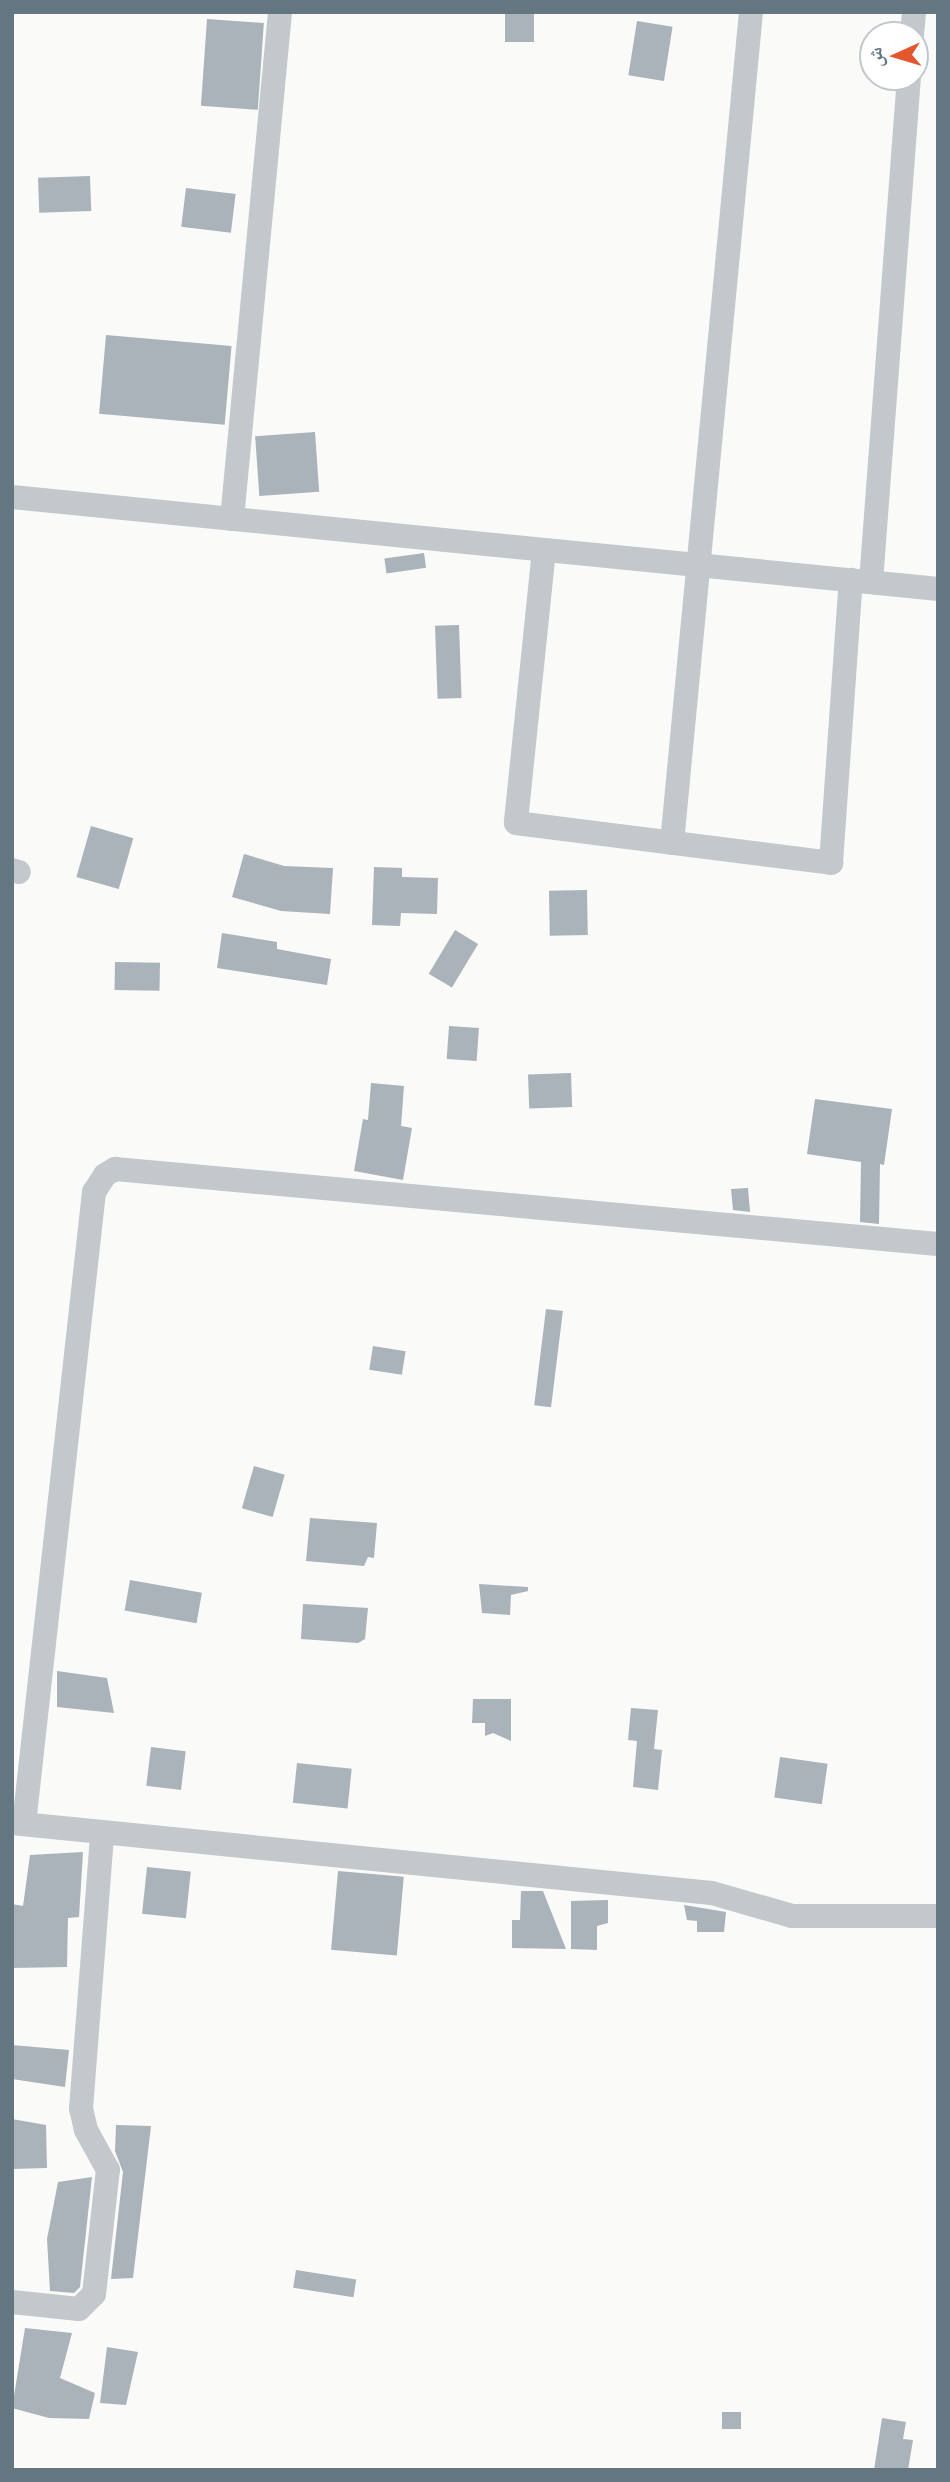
<!DOCTYPE html>
<meta charset="utf-8">
<style>
body{margin:0}
#map{position:relative;width:950px;height:2482px;overflow:hidden;background:#fafaf8;font-family:"Titillium Web","Noto Naskh Arabic",sans-serif}
div>[style]{position:absolute}
.building>*{inset:0;background:#aab3b9;transform-origin:0 0}
.street>*{height:24px;margin:-12px;padding:0 12px;transform-origin:12px;border-radius:12px;background:#c3c8cc}
span{translate:-50% -50%;white-space:nowrap;text-align:center;line-height:1.15;-webkit-text-stroke:7px #fff;paint-order:stroke}
.frame{position:absolute;inset:0;border:14px solid #657683;pointer-events:none}
.north{position:absolute;left:859px;top:21px;width:70px;height:70px;box-sizing:border-box;background:#fff;border:2px solid #c1c8cd;border-radius:50%;rotate:266deg;font-size:19px;font-weight:700;line-height:28px;text-align:center;color:#657683}
.north::after{content:'';display:block;margin:auto;width:24px;height:32px;background:#e4572e;clip-path:polygon(50% 0,100% 100%,50% 72%,0 100%)}
</style>
<div id="map">
<div class="building">
<i style="left:505px;top:12px;width:29px;height:30px"></i>
<i style="left:207px;top:19px;width:57px;height:87px;rotate:4deg"></i>
<i style="left:637px;top:21px;width:36px;height:55px;rotate:9deg"></i>
<i style="left:90px;top:176px;width:35px;height:52px;rotate:88deg"></i>
<i style="left:186px;top:188px;width:50px;height:39px;rotate:7deg"></i>
<i style="left:106px;top:335px;width:126px;height:79px;rotate:5deg"></i>
<i style="left:315px;top:432px;width:60px;height:60px;rotate:86deg"></i>
<i style="left:424px;top:553px;width:15px;height:40px;rotate:82deg"></i>
<i style="left:459px;top:625px;width:73px;height:24px;rotate:88deg"></i>
<i style="left:91px;top:826px;width:44px;height:53px;rotate:16deg"></i>
<i style="clip-path:polygon(244px 854px,284px 866px,333px 868px,330px 914px,281px 911px,232px 897px)"></i>
<i style="clip-path:polygon(374px 867px,402px 868px,402px 877px,438px 878px,437px 914px,401px 913px,400px 926px,372px 925px)"></i>
<i style="left:587px;top:890px;width:45px;height:38px;rotate:89deg"></i>
<i style="left:455px;top:930px;width:27px;height:51px;rotate:31deg"></i>
<i style="clip-path:polygon(222px 933px,277px 942px,277px 949px,331px 959px,327px 985px,217px 968px)"></i>
<i style="left:115px;top:962px;width:45px;height:28px;rotate:1deg"></i>
<i style="left:449px;top:1026px;width:30px;height:33px;rotate:4deg"></i>
<i style="left:571px;top:1073px;width:34px;height:43px;rotate:88deg"></i>
<i style="clip-path:polygon(371px 1083px,404px 1086px,401px 1126px,412px 1128px,403px 1180px,354px 1171px,363px 1119px,368px 1120px)"></i>
<i style="clip-path:polygon(815px 1099px,892px 1109px,884px 1165px,880px 1164px,879px 1224px,860px 1222px,861px 1162px,807px 1154px)"></i>
<i style="clip-path:polygon(748px 1188px,750px 1212px,733px 1210px,731px 1189px)"></i>
<i style="left:546px;top:1309px;width:17px;height:97px;rotate:7deg"></i>
<i style="left:373px;top:1346px;width:33px;height:24px;rotate:9deg"></i>
<i style="left:254px;top:1466px;width:32px;height:44px;rotate:16deg"></i>
<i style="clip-path:polygon(310px 1518px,377px 1523px,374px 1558px,368px 1557px,364px 1566px,306px 1561px)"></i>
<i style="left:130px;top:1580px;width:73px;height:31px;rotate:10deg"></i>
<i style="clip-path:polygon(479px 1584px,528px 1587px,528px 1591px,511px 1595px,510px 1615px,482px 1613px)"></i>
<i style="clip-path:polygon(303px 1604px,368px 1608px,365px 1639px,358px 1643px,301px 1639px)"></i>
<i style="clip-path:polygon(57px 1671px,107px 1678px,114px 1713px,57px 1707px)"></i>
<i style="clip-path:polygon(473px 1699px,511px 1699px,511px 1741px,493px 1733px,485px 1736px,485px 1723px,472px 1723px)"></i>
<i style="clip-path:polygon(631px 1708px,658px 1710px,654px 1749px,662px 1750px,658px 1790px,633px 1787px,637px 1741px,628px 1740px)"></i>
<i style="left:151px;top:1747px;width:35px;height:39px;rotate:7deg"></i>
<i style="left:780px;top:1757px;width:48px;height:41px;rotate:8deg"></i>
<i style="left:297px;top:1763px;width:55px;height:40px;rotate:6deg"></i>
<i style="clip-path:polygon(83px 1852px,79px 1917px,68px 1918px,67px 1967px,12px 1968px,12px 1904px,23px 1906px,30px 1855px)"></i>
<i style="left:147px;top:1867px;width:44px;height:47px;rotate:6deg"></i>
<i style="left:338px;top:1871px;width:66px;height:79px;rotate:5deg"></i>
<i style="clip-path:polygon(521px 1891px,543px 1891px,566px 1949px,512px 1948px,512px 1920px,520px 1920px)"></i>
<i style="clip-path:polygon(608px 1900px,608px 1923px,597px 1926px,597px 1950px,571px 1949px,571px 1901px)"></i>
<i style="clip-path:polygon(684px 1905px,726px 1912px,724px 1932px,697px 1932px,697px 1921px,687px 1920px)"></i>
<i style="clip-path:polygon(12px 2045px,69px 2050px,65px 2087px,12px 2079px)"></i>
<i style="clip-path:polygon(12px 2119px,46px 2125px,47px 2168px,12px 2169px)"></i>
<i style="clip-path:polygon(116px 2125px,151px 2126px,133px 2278px,111px 2279px,123px 2172px,115px 2151px)"></i>
<i style="clip-path:polygon(92px 2177px,80px 2287px,74px 2293px,50px 2291px,47px 2239px,58px 2182px)"></i>
<i style="left:296px;top:2270px;width:61px;height:18px;rotate:9deg"></i>
<i style="clip-path:polygon(25px 2328px,72px 2333px,60px 2378px,95px 2393px,89px 2419px,49px 2418px,12px 2408px)"></i>
<i style="clip-path:polygon(107px 2347px,138px 2352px,126px 2405px,100px 2403px)"></i>
<i style="left:722px;top:2412px;width:19px;height:17px"></i>
<i style="clip-path:polygon(882px 2418px,906px 2422px,903px 2439px,913px 2440px,908px 2470px,874px 2470px)"></i>
</div>
<div class="street">
<i style="left:912px;top:35px;width:23px;rotate:-85deg"></i>
<i style="left:12px;top:497px;width:931px;rotate:5.67deg"></i>
<i style="left:232px;top:519px;width:509px;rotate:-84.59deg"></i>
<i style="left:544px;top:550px;width:274px;rotate:95.9deg"></i>
<i style="left:516px;top:823px;width:318px;rotate:7.2deg"></i>
<i style="left:831px;top:863px;width:284px;rotate:-86deg"></i>
<i style="left:871px;top:582px;width:506px;rotate:-85.7deg"></i>
<i style="left:672px;top:843px;width:835px;rotate:-84.57deg"></i>
<i style="left:12px;top:870px;width:7px;rotate:16deg"></i>
<i style="left:12px;top:1823px;width:703px;rotate:5.71deg"></i>
<i style="left:712px;top:1893px;width:83px;rotate:16deg"></i>
<i style="left:792px;top:1916px;width:146px"></i>
<i style="left:24px;top:1824px;width:636px;rotate:-83.68deg"></i>
<i style="left:94px;top:1192px;width:20px;rotate:-57deg"></i>
<i style="left:105px;top:1175px;width:12px;rotate:-31deg"></i>
<i style="left:115px;top:1169px;width:826px;rotate:5.21deg"></i>
<i style="left:12px;top:2302px;width:67px;rotate:6deg"></i>
<i style="left:79px;top:2309px;width:21px;rotate:-45deg"></i>
<i style="left:94px;top:2294px;width:125px;rotate:-83.6deg"></i>
<i style="left:108px;top:2170px;width:46px;rotate:-118.8deg"></i>
<i style="left:86px;top:2130px;width:22px;rotate:-103deg"></i>
<i style="left:81px;top:2109px;width:275px;rotate:-85.6deg"></i>
</div>
<div class="frame"></div>
<div class="north">ش</div>
</div>
